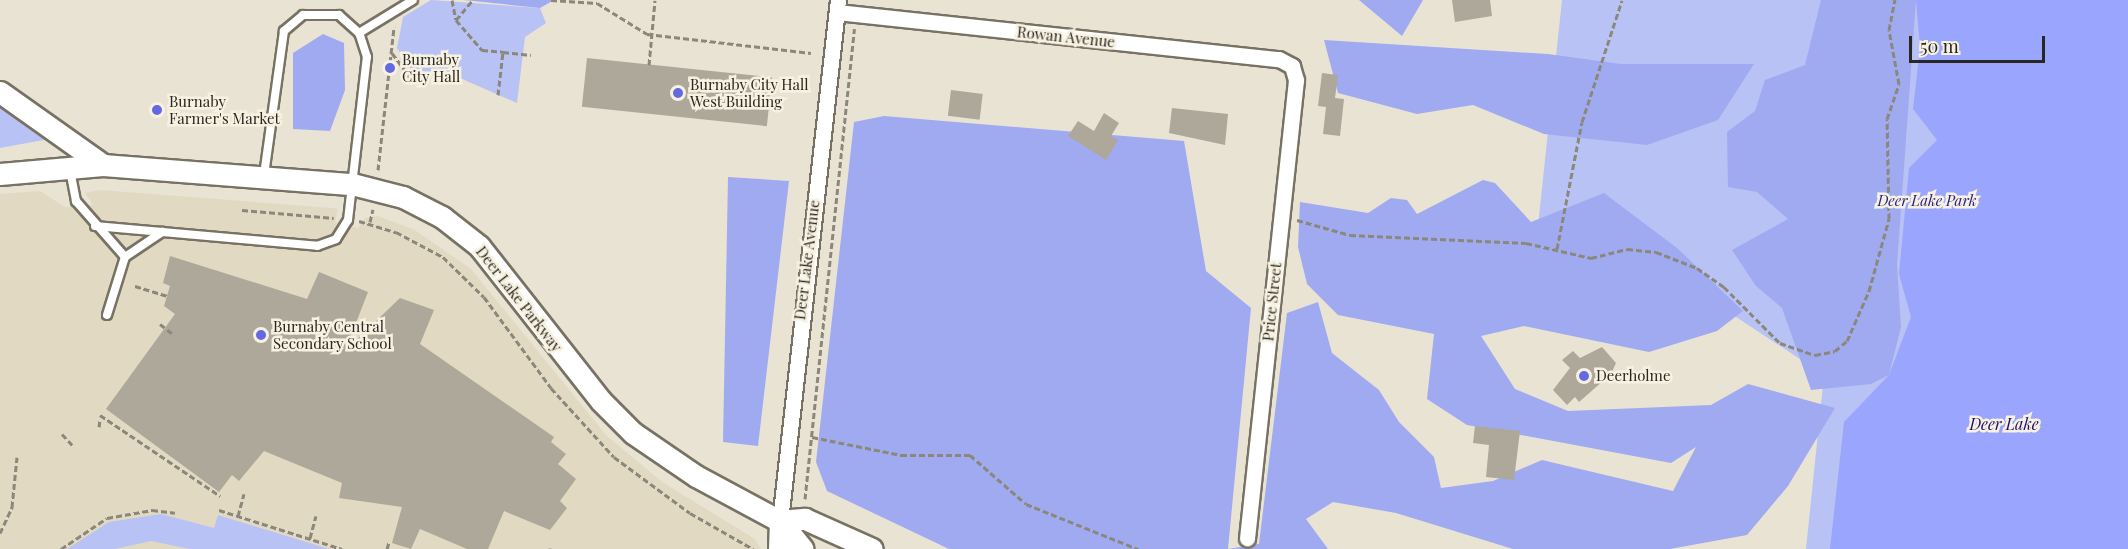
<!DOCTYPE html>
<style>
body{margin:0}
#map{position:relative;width:2128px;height:549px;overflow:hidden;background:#e9e3d3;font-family:"Playfair Display",serif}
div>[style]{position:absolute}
.built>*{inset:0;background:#e1d9c2}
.green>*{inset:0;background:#b9c2f4}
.forest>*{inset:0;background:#a0aaf1}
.water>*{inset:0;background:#9aa5fd}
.building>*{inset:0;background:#ada899;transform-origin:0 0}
.path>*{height:3px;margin-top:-1.5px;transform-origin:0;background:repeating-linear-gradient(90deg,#8b877b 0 6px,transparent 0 9px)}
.roads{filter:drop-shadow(2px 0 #777263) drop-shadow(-2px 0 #777263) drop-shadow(0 2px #777263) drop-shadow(0 -2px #777263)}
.lane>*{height:8px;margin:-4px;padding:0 4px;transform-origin:4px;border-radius:4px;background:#fff}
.street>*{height:15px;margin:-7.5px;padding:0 7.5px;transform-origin:7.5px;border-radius:7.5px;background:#fff}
.secondary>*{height:21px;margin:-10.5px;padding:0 10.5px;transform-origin:10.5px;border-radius:10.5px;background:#fff}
.path-bridge>*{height:3px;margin-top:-1.5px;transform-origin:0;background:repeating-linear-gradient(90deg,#8b877b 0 6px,transparent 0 9px)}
.dots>*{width:16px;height:16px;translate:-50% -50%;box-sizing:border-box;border:3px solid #f6f1e0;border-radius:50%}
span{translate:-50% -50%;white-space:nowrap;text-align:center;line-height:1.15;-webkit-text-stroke:5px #f6f1e0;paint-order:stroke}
.street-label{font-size:15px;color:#292721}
.poi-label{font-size:15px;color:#292721}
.left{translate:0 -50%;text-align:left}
.park-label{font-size:15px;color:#292084;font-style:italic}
.water-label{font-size:16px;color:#1f0c73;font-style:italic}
.scale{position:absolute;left:1909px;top:36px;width:136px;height:27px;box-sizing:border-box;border:3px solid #292721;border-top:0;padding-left:8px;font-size:18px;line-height:21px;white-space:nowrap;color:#292721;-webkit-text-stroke:4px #f6f1e0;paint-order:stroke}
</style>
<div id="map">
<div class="built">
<i style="clip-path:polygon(100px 190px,332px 208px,338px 209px,335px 222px,358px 228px,365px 218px,378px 216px,415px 230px,471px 269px,606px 435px,662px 482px,755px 539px,761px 549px,0 549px,0 194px,40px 191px,65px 207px,93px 205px,85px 193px)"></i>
</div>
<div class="green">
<i style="clip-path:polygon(431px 0,540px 8px,546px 23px,525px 37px,517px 103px,453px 75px,416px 77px,397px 48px,403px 17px)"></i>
<i style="clip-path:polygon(1562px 0,2128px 0,2128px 549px,1806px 549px,1824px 375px,1712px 301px,1532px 282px)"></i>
<i style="clip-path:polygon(0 105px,51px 135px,49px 139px,0 148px)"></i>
<i style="clip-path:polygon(161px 514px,214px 528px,218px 515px,329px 549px,190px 549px,151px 541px,115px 549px,67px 549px,109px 522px)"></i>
</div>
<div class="forest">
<i style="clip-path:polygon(464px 0,554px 0,540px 8px)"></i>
<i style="clip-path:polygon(1359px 0,1423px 0,1402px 36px)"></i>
<i style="clip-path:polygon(1821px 0,1916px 0,1897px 265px,1901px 327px,1889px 375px,1871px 384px,1811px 390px,1782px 308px,1756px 286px,1732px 250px,1788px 219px,1757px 192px,1728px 187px,1727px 132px,1755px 111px,1765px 80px,1805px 65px)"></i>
<i style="clip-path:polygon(323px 34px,344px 43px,345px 90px,330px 131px,293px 129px,293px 53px)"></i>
<i style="clip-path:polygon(1324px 40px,1548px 54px,1621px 64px,1754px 64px,1718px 120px,1647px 145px,1544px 134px,1473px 105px,1417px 114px,1338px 93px)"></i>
<i style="clip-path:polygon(884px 116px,1184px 141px,1206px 271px,1251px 308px,1228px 549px,1259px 544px,1287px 313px,1318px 302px,1332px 353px,1379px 390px,1399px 422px,1434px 457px,1441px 488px,1493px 481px,1542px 460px,1673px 491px,1696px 447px,1671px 463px,1467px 425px,1427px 399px,1434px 334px,1338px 315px,1307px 284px,1298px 247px,1300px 202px,1368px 213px,1391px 198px,1407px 200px,1417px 214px,1483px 180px,1495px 183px,1531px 222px,1604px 193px,1677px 248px,1743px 311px,1717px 331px,1649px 352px,1524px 326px,1481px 336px,1515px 389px,1568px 411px,1711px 405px,1748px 384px,1835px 408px,1788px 486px,1747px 535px,1670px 549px,1513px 549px,1396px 513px,1333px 502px,1306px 519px,1328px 549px,949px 549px,827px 491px,816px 462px,854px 122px)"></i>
<i style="clip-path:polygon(728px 177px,789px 181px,758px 446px,723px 442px)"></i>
</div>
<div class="water">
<i style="clip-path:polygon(1916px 0,2128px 0,2128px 549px,1830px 549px,1844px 422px,1889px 375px,1911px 317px,1899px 274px,1909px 168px,1937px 140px,1913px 109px,1920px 47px)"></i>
</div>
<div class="building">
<i style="clip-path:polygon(1452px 0,1490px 0,1492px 16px,1455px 22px)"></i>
<i style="left:587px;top:58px;width:186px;height:49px;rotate:6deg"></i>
<i style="clip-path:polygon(1322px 73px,1338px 75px,1335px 98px,1344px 99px,1340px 136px,1323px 134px,1326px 107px,1318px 106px)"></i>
<i style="left:951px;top:90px;width:32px;height:26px;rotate:7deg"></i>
<i style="clip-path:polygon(1172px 108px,1228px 114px,1225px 145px,1169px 133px)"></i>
<i style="clip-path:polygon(1104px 113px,1119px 123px,1111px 136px,1118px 140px,1106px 160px,1068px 136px,1078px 121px,1094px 131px)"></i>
<i style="clip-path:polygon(170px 256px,307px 299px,319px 272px,368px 292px,345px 351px,400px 298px,434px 310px,420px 344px,554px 437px,551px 442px,566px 454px,558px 464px,576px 479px,560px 501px,567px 508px,550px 530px,504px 511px,488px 549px,467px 549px,420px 529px,411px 549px,392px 543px,402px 507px,339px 498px,342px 483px,264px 451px,239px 481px,232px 475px,219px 492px,106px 409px,175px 314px,164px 306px,170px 286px,163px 283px)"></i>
<i style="clip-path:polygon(1602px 347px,1616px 363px,1611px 374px,1579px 402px,1575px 397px,1567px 405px,1553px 390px,1570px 368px,1562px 360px,1573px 351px,1580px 358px)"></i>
<i style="clip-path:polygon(1475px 426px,1520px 431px,1514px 480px,1486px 477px,1489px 445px,1473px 443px)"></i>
</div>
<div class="path">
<i style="left:452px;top:0;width:20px;rotate:79deg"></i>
<i style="left:456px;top:20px;width:40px;rotate:49deg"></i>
<i style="left:482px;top:50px;width:21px;rotate:5deg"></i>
<i style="left:551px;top:0;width:46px;rotate:3.7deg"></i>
<i style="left:597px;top:3px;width:59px;rotate:31.8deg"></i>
<i style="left:647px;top:34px;width:165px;rotate:6.6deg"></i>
<i style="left:456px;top:20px;width:26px;rotate:-50deg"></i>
<i style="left:392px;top:53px;width:31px;rotate:53deg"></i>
<i style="left:498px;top:95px;width:43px;rotate:-83.4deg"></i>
<i style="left:503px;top:52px;width:28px;rotate:6deg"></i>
<i style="left:378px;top:170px;width:144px;rotate:-83.6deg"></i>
<i style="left:242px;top:210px;width:92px;rotate:5deg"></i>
<i style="left:1297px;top:220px;width:55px;rotate:15.8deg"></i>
<i style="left:1350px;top:235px;width:176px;rotate:2.6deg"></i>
<i style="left:1526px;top:243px;width:67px;rotate:13deg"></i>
<i style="left:1591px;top:258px;width:37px;rotate:-14deg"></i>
<i style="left:1627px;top:249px;width:29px;rotate:6deg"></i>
<i style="left:1656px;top:252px;width:44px;rotate:21.3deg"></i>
<i style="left:1697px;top:268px;width:33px;rotate:35deg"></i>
<i style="left:1724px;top:287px;width:79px;rotate:45deg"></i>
<i style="left:1780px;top:343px;width:37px;rotate:19deg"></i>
<i style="left:1815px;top:355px;width:20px;rotate:-11deg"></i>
<i style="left:1835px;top:351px;width:16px;rotate:-40deg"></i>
<i style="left:1847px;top:341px;width:55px;rotate:-66.3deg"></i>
<i style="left:1869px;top:291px;width:75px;rotate:-74.5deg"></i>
<i style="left:1889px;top:219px;width:100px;rotate:-91.1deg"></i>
<i style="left:1887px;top:119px;width:37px;rotate:-71deg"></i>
<i style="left:1899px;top:84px;width:55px;rotate:-100.5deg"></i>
<i style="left:1889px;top:30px;width:31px;rotate:-79deg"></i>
<i style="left:359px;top:221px;width:39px;rotate:17deg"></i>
<i style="left:396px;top:232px;width:53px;rotate:28deg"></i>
<i style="left:443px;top:257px;width:57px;rotate:44.3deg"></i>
<i style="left:484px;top:297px;width:113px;rotate:53.6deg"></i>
<i style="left:551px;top:388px;width:93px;rotate:47.6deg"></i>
<i style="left:614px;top:457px;width:94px;rotate:36.4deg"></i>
<i style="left:690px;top:513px;width:73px;rotate:29.7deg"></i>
<i style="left:370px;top:222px;width:13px;rotate:-77deg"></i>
<i style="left:1557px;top:249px;width:129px;rotate:-78.9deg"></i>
<i style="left:1582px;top:122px;width:128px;rotate:-71.8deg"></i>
<i style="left:135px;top:286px;width:34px;rotate:17deg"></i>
<i style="left:160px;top:324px;width:16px;rotate:38deg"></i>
<i style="left:100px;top:415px;width:145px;rotate:34deg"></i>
<i style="left:99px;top:427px;width:7px;rotate:-82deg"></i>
<i style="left:62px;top:434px;width:16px;rotate:47deg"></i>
<i style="left:812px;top:437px;width:91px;rotate:11.4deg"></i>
<i style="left:901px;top:455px;width:69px"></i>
<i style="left:970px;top:455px;width:74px;rotate:41.2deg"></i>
<i style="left:1026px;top:504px;width:121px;rotate:21.9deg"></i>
<i style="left:805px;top:499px;width:473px;rotate:-84deg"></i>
<i style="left:219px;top:510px;width:129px;rotate:17.6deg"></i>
<i style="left:238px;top:516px;width:23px;rotate:-75deg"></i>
<i style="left:0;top:533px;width:29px;rotate:-65deg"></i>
<i style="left:12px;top:507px;width:50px;rotate:-84.3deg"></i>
<i style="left:310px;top:538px;width:23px;rotate:-75deg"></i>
<i style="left:61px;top:549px;width:55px;rotate:-34deg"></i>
<i style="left:107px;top:518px;width:46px;rotate:-10.1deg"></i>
<i style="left:152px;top:510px;width:23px;rotate:7deg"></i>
<i style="left:387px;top:549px;width:7px;rotate:-74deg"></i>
<i style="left:550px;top:549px;width:1px;rotate:-90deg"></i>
</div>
<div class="roads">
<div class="lane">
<i style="left:359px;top:33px;width:63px;rotate:-31.4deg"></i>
<i style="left:70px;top:170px;width:32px;rotate:79deg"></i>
<i style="left:76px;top:201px;width:74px;rotate:48.8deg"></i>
<i style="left:95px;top:226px;width:223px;rotate:5.1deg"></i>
<i style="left:317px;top:246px;width:20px;rotate:-20deg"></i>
<i style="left:336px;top:239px;width:22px;rotate:-58deg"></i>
<i style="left:348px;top:220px;width:164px;rotate:-83.4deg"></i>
<i style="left:367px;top:57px;width:25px;rotate:-108deg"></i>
<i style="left:359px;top:33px;width:27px;rotate:-138deg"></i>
<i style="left:339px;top:15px;width:36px;rotate:180deg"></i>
<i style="left:303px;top:15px;width:25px;rotate:140deg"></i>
<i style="left:284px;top:31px;width:145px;rotate:97.9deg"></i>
<i style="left:107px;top:315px;width:61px;rotate:-72.8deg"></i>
<i style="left:125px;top:257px;width:45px;rotate:-34deg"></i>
</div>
<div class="street">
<i style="left:837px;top:12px;width:444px;rotate:6.1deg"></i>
<i style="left:1279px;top:59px;width:15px;rotate:28deg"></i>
<i style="left:1292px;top:66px;width:15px;rotate:74deg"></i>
<i style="left:1296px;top:80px;width:461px;rotate:96.1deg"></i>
<i style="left:780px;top:521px;width:524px;rotate:-83.65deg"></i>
</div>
<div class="secondary">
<i style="left:0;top:92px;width:126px;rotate:35.3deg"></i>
<i style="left:0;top:174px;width:103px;rotate:-5deg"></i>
<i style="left:103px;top:165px;width:250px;rotate:4.4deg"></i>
<i style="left:352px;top:184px;width:53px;rotate:14.3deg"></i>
<i style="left:403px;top:197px;width:44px;rotate:27.1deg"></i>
<i style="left:442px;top:217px;width:47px;rotate:38.1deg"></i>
<i style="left:479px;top:246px;width:197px;rotate:51.8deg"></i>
<i style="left:601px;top:401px;width:45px;rotate:45deg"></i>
<i style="left:633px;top:433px;width:76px;rotate:34.3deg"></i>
<i style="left:696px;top:476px;width:95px;rotate:28.2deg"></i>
<i style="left:780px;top:521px;width:36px;rotate:51deg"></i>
<i style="left:780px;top:521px;width:25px;rotate:-5deg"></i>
<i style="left:805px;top:519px;width:73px;rotate:24.1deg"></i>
<i style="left:779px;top:549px;width:28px;rotate:-88deg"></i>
</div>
</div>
<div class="path-bridge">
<i style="left:649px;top:65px;width:65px;rotate:-84.7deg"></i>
</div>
<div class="dots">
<i style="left:390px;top:68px;background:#6468e1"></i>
<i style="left:678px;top:93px;background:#6468e1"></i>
<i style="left:157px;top:110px;background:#6468e1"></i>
<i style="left:261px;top:335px;background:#6468e1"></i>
<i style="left:1584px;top:376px;background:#6468e1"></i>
</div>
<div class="street-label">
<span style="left:1066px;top:37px;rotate:6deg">Rowan Avenue</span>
<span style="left:807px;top:260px;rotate:-83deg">Deer Lake Avenue</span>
<span style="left:519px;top:299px;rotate:52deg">Deer Lake Parkway</span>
<span style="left:1272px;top:302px;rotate:-84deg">Price Street</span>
</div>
<div class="poi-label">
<span class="left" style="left:402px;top:68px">Burnaby<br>City Hall</span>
<span class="left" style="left:690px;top:93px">Burnaby City Hall<br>West Building</span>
<span class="left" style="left:169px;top:110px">Burnaby<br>Farmer's Market</span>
<span class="left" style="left:273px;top:335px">Burnaby Central<br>Secondary School</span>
<span class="left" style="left:1596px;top:376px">Deerholme</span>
</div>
<div class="park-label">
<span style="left:1927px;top:201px">Deer Lake Park</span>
</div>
<div class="water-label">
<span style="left:2004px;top:424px">Deer Lake</span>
</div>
<div class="scale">50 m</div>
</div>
